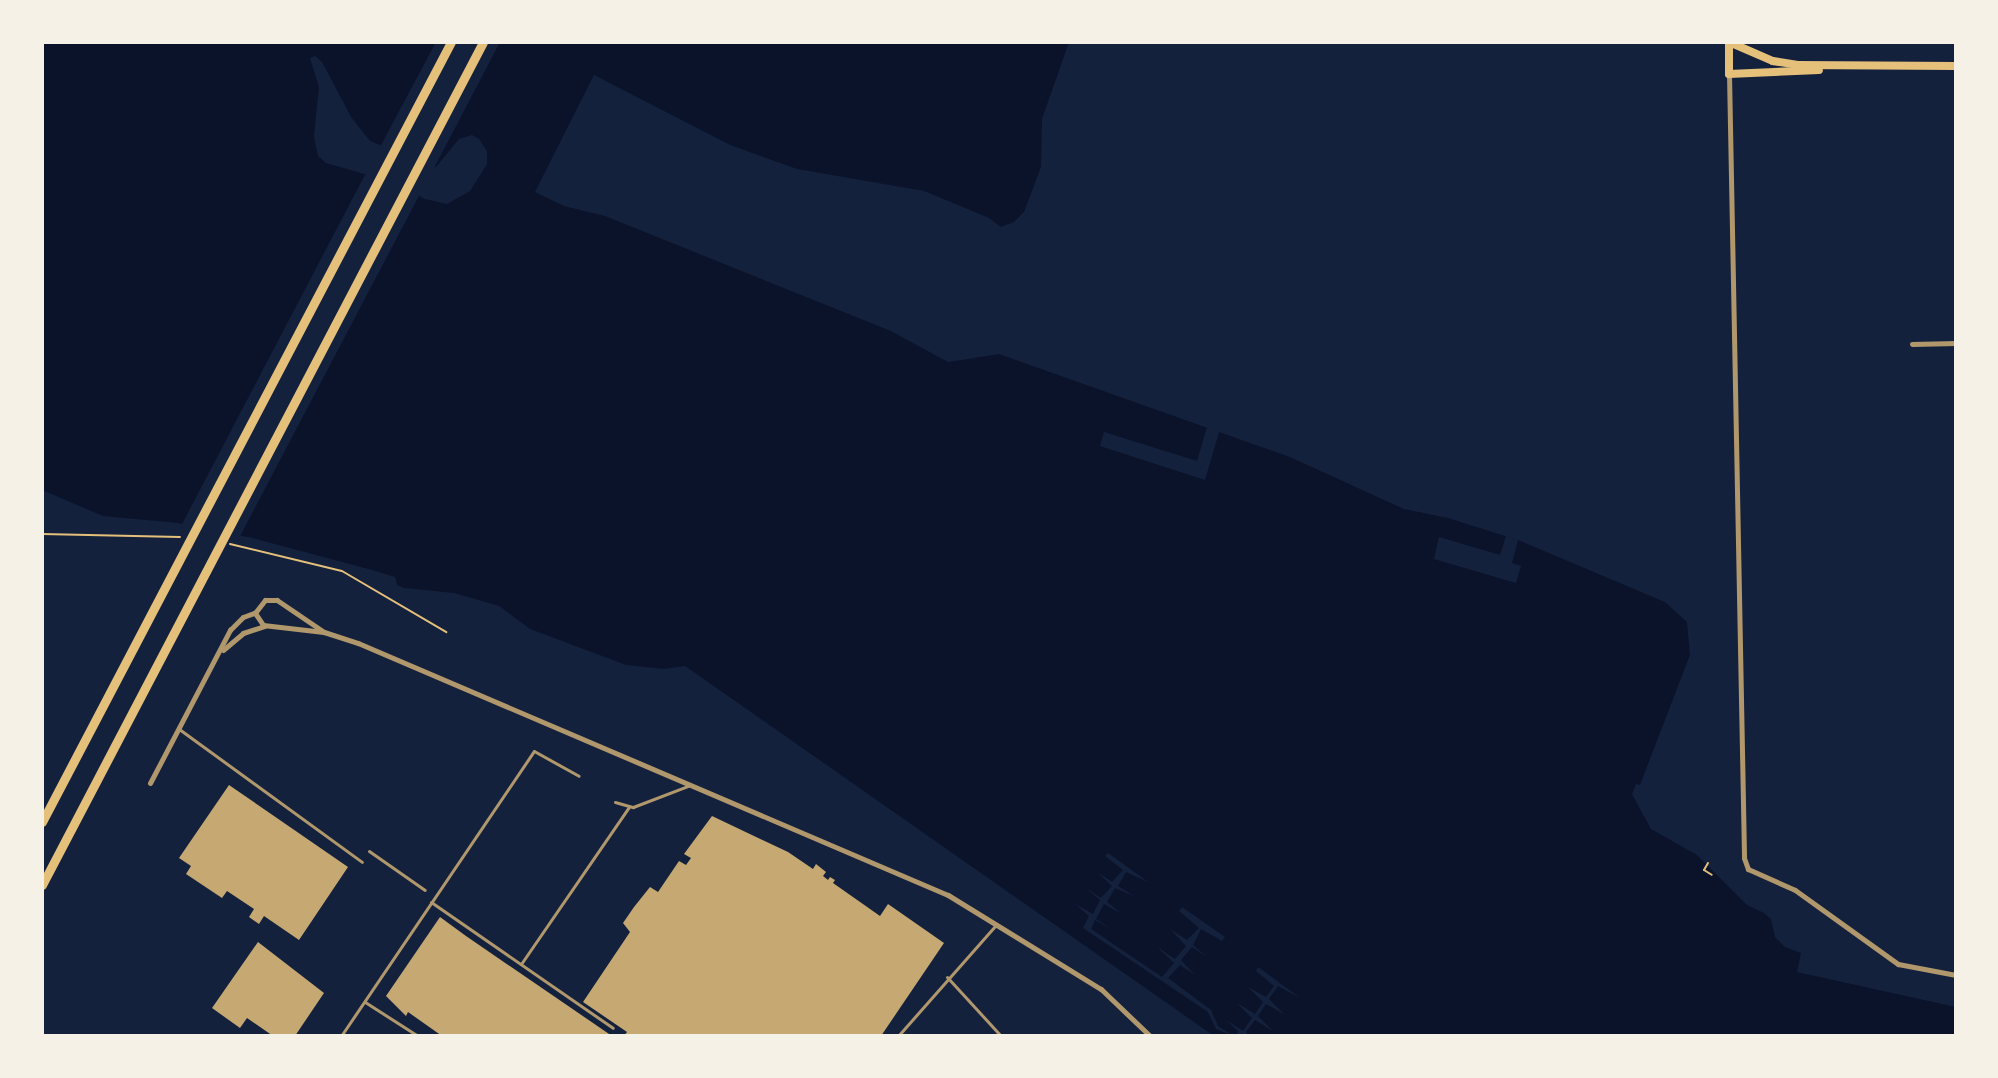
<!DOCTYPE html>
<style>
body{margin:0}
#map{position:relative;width:1998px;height:1078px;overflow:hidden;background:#14213d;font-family:Georgia,serif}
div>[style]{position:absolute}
.water>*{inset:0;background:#0b132b}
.pier>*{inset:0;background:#14213d}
.building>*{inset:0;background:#c6a872}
.path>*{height:2px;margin:-1px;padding:0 1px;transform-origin:1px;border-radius:1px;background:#e5c07b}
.service>*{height:3px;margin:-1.5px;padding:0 1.5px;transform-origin:1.5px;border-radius:1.5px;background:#b1986c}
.minor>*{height:5px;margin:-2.5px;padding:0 2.5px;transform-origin:2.5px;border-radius:2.5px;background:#b1986c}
.primary>*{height:8px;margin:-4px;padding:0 4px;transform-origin:4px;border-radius:4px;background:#e5c07b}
.motorway>*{height:9px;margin:-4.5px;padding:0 4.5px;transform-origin:4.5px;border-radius:4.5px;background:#e5c07b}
span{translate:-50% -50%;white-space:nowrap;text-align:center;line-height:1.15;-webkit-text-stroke:6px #f6f1e7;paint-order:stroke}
.frame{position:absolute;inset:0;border:44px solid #f6f1e7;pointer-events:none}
</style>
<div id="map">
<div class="water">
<i style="clip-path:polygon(evenodd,42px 42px,1069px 42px,1042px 119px,1041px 167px,1024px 212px,1014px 222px,1001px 227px,989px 218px,924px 191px,797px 169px,730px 145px,594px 75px,535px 192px,564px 206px,605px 216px,891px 331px,948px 362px,999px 354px,1290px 457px,1404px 509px,1448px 518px,1518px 540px,1665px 602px,1687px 622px,1690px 655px,1640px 785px,1636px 784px,1632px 794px,1651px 829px,1697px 855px,1747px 905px,1764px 913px,1771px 919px,1775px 937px,1785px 947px,1801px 953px,1797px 972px,1956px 1007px,1956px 1036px,1214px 1036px,685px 666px,664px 669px,626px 665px,530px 629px,499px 606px,454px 593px,404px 588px,397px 585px,395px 577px,372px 570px,252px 538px,178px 523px,103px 516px,42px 490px,42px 42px,315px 56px,322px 62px,351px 117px,370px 141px,436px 167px,459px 139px,472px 135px,479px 139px,487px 151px,487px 164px,470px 191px,447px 204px,425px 199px,396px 183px,326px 163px,318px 156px,314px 136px,319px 87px,310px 58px,315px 56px)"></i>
</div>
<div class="pier">
<i style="clip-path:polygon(436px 42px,500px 42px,433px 170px,379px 149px)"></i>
<i style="clip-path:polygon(367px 171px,398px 179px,421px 192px,238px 540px,180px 528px)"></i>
<i style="clip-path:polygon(1207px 427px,1219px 432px,1205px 480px,1100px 446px,1104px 432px,1197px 461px)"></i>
<i style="clip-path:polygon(1506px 536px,1518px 540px,1512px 563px,1521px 566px,1516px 583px,1434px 559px,1439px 537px,1500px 555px)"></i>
<i style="clip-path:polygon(1108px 853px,1148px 882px,1126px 872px,1118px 886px,1134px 896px,1115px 888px,1107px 902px,1122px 914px,1104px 904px,1096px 919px,1111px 929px,1095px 920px,1091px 929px,1162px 977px,1174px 963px,1157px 947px,1175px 959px,1186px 946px,1170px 929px,1187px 940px,1199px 928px,1179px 911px,1182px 907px,1225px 937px,1222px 941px,1201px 929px,1193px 945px,1207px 957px,1192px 947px,1181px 960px,1195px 975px,1180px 965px,1168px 978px,1211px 1010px,1218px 1026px,1233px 1036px,1216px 1029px,1208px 1012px,1083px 928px,1089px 916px,1075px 904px,1093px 914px,1100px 900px,1086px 888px,1101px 898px,1112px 886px,1097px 872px,1112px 882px,1123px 870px,1105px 856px)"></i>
<i style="clip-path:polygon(1258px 967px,1300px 998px,1278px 986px,1269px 999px,1284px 1014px,1266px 1004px,1258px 1016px,1273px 1031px,1255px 1020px,1246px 1032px,1249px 1036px,1237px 1036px,1238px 1031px,1226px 1020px,1243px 1031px,1252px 1018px,1237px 1003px,1255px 1014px,1263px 1002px,1248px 987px,1266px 997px,1274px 986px,1256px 971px)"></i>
</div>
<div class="building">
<i style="clip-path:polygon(229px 785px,348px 867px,299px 940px,264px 916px,259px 924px,249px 917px,254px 909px,227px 891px,222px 898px,186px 874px,191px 866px,179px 858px)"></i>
<i style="clip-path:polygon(712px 816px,788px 852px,813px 869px,816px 864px,826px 872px,823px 876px,828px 880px,830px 877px,835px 880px,833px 883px,880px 916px,888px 904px,944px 943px,881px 1036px,624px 1036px,627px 1032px,583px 1002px,630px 932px,623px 923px,634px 907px,650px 887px,658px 892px,679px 861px,686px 865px,691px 858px,684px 854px)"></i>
<i style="clip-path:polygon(440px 917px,466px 936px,612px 1036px,442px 1036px,408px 1012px,406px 1016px,386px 996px)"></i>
<i style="clip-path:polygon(258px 942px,324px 993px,295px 1036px,273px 1036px,247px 1018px,240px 1028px,212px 1008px)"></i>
</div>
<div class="path">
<i style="left:42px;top:534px;width:138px;rotate:1.2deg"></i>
<i style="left:230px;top:544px;width:115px;rotate:13.6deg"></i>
<i style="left:342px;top:571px;width:121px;rotate:30.4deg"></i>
<i style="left:1708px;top:863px;width:8px;rotate:120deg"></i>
<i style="left:1704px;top:870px;width:9px;rotate:32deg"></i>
</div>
<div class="service">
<i style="left:179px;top:729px;width:226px;rotate:36deg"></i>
<i style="left:615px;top:802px;width:19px;rotate:16deg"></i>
<i style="left:633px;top:807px;width:59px;rotate:-20.9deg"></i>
<i style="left:369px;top:851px;width:68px;rotate:34.9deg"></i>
<i style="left:431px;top:902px;width:221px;rotate:34.7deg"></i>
<i style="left:521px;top:964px;width:191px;rotate:-55.5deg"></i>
<i style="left:947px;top:977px;width:80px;rotate:47.5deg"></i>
<i style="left:365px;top:1002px;width:63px;rotate:32.7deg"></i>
<i style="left:341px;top:1036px;width:344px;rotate:-55.9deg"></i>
<i style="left:534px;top:751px;width:51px;rotate:29.1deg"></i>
<i style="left:898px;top:1036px;width:148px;rotate:-48.6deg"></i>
</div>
<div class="minor">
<i style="left:1729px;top:74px;width:784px;rotate:88.9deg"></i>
<i style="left:1744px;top:858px;width:12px;rotate:70deg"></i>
<i style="left:1748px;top:869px;width:51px;rotate:24.1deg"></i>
<i style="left:1795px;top:890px;width:127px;rotate:35.7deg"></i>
<i style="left:1898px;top:964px;width:59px;rotate:10.7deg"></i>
<i style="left:1912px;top:344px;width:44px;rotate:-1.3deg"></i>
<i style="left:324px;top:632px;width:57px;rotate:-145.8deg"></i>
<i style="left:277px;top:600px;width:12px;rotate:180deg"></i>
<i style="left:265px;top:600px;width:16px;rotate:128deg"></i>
<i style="left:255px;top:613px;width:14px;rotate:56deg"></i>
<i style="left:263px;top:625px;width:61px;rotate:6.5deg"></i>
<i style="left:324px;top:632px;width:36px;rotate:18deg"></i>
<i style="left:358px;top:643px;width:642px;rotate:23.13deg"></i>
<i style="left:948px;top:895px;width:180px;rotate:31.6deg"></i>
<i style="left:1101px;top:989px;width:68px;rotate:43.8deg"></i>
<i style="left:223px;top:650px;width:26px;rotate:-40deg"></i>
<i style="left:243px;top:633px;width:23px;rotate:-18deg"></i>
<i style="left:150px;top:783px;width:173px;rotate:-62.4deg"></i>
<i style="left:230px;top:630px;width:18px;rotate:-45deg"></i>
<i style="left:243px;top:617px;width:12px;rotate:-20deg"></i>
</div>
<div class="primary">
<i style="left:1729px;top:42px;width:48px;rotate:23.4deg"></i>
<i style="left:1773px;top:61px;width:25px;rotate:9deg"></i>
<i style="left:1798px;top:65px;width:158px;rotate:0.4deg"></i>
<i style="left:1729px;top:42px;width:32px;rotate:90deg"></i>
<i style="left:1729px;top:74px;width:90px;rotate:-2.5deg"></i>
</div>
<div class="motorway">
<i style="left:42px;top:822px;width:881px;rotate:-62.33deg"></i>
<i style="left:42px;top:885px;width:951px;rotate:-62.38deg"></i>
</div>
<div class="frame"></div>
</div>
